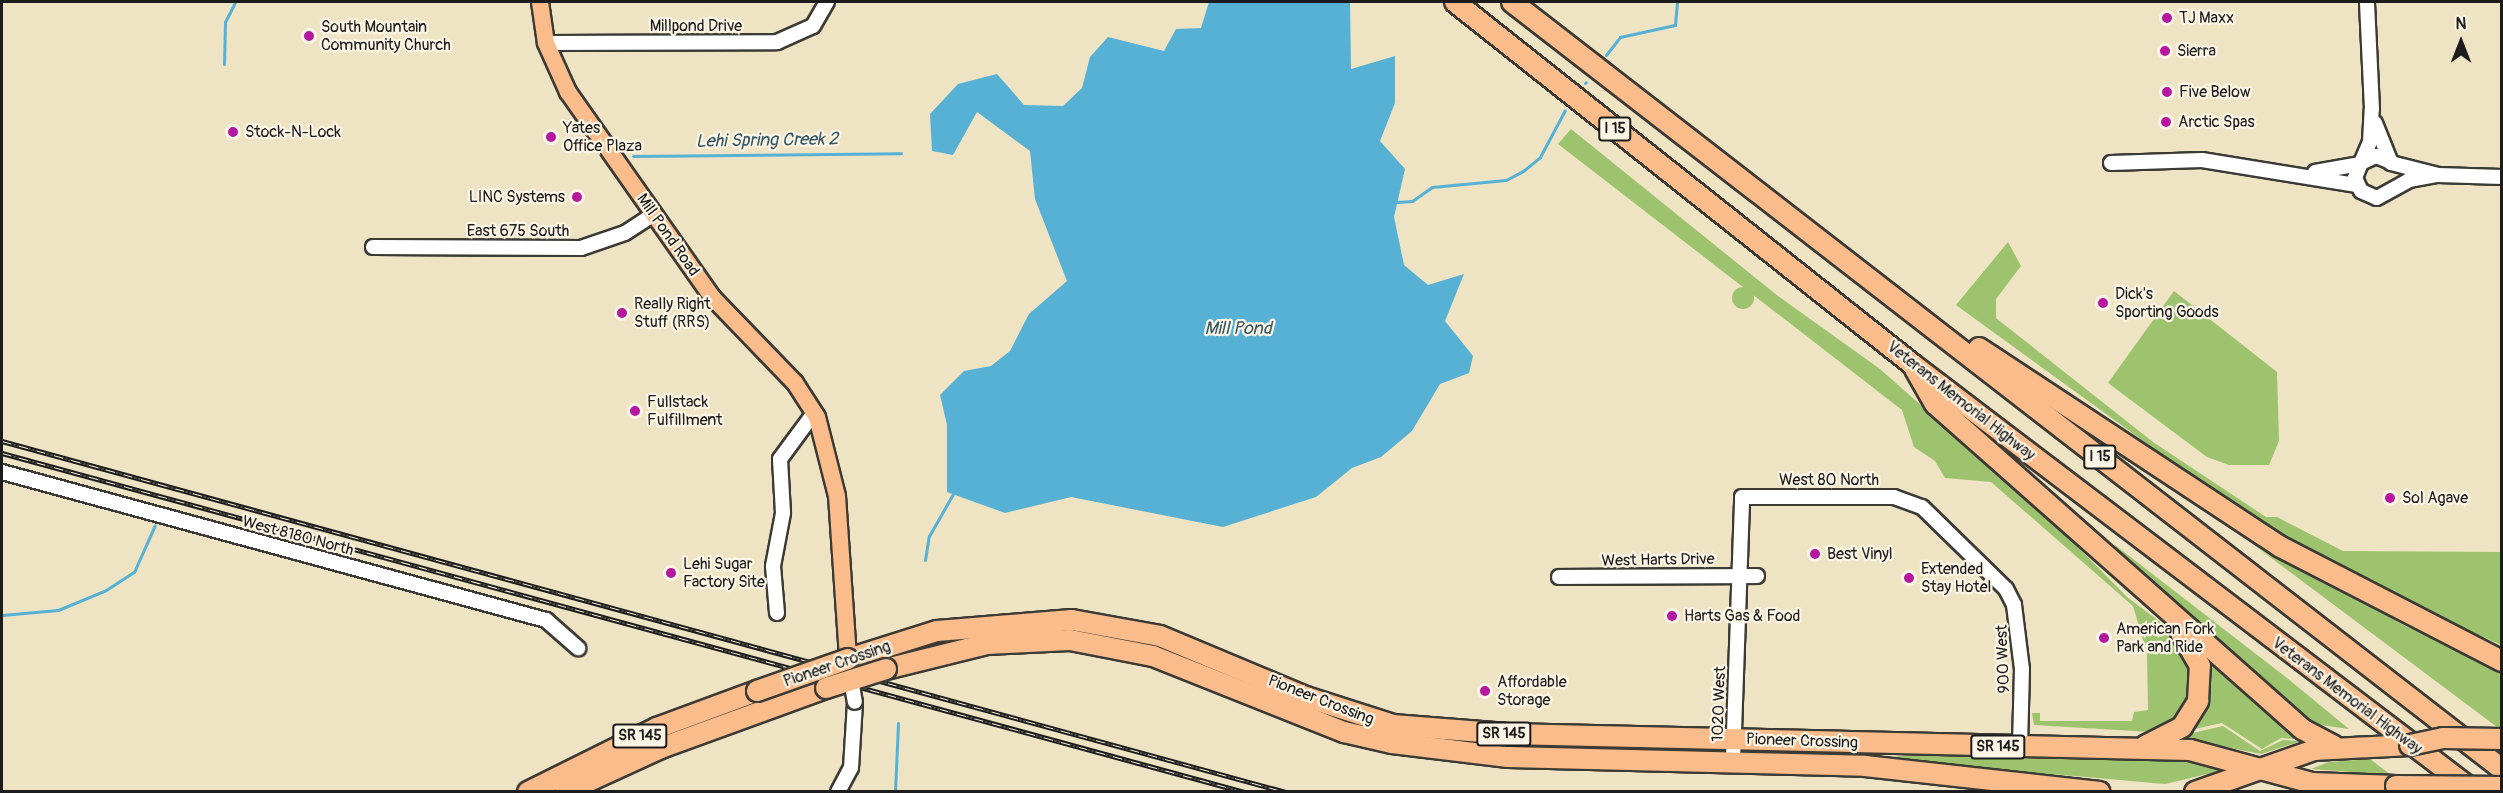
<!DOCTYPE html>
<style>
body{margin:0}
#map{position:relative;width:2503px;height:793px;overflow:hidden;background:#eee3c2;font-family:Pangolin,sans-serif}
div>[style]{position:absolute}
.green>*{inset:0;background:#9ec36e}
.round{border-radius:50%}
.water>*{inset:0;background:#57b1d5}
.stream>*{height:3px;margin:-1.5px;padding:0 1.5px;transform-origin:1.5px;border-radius:1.5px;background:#57b1d5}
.roads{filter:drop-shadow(2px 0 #3c3a35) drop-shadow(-2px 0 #3c3a35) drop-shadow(0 2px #3c3a35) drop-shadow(0 -2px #3c3a35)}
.minor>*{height:14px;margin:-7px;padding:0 7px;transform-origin:7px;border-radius:7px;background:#fff}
.major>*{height:16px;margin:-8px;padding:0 8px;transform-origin:8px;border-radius:8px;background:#fabc8b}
.highway>*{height:20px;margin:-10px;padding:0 10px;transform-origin:10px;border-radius:10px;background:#fabc8b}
.rail>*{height:5px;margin-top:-2.5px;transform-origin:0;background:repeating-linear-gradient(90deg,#fcf5e5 0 9px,#1c1c1c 0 18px);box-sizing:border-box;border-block:2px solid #1c1c1c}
.bridges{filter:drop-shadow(2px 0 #3c3a35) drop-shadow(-2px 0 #3c3a35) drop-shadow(0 2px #3c3a35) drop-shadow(0 -2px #3c3a35)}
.minor-bridge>*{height:14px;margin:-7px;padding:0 7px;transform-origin:7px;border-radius:7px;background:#fff}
.highway-bridge>*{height:20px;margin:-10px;padding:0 10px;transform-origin:10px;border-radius:10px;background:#fabc8b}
.dots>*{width:16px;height:16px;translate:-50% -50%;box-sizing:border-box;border:3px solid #fcf5e5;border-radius:50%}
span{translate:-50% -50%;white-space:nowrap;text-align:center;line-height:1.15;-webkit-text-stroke:4.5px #fcf5e5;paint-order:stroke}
.shield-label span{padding:2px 4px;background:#fcf5e5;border:2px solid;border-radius:4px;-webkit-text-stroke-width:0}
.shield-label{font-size:15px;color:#1c1c1c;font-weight:700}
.poi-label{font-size:16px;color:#1c1c1c}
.left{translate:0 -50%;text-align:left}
.right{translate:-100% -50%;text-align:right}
.street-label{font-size:16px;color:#1c1c1c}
.water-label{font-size:18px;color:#345866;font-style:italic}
.frame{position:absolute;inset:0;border:3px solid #1c1c1c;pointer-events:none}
.north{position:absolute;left:2431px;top:12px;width:60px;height:60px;-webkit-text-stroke:4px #fcf5e5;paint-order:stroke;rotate:0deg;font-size:16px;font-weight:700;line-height:24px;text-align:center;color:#1c1c1c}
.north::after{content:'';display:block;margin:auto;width:21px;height:27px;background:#1c1c1c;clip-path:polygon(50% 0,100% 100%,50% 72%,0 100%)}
</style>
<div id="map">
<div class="green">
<i style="clip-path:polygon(1571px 129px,1778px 296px,1880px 369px,2054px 523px,2127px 597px,2176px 634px,2185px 644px,2196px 682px,2178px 721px,2151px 732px,2034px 725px,2032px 713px,2040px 713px,2040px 721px,2132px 721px,2134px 712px,2148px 710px,2147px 653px,2133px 606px,1991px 482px,1945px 478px,1935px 461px,1914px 447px,1902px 410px,1558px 144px)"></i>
<i style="clip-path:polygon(2008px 242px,2021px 266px,1996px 299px,1996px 318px,2153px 442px,2266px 517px,2277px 517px,2343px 551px,2501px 552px,2501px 645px,2348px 576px,2237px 509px,1956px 305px)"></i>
<i class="round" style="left:1732px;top:287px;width:22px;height:22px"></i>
<i style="clip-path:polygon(2174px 291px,2277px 372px,2279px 441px,2269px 465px,2229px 465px,2207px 457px,2108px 383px)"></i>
<i style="clip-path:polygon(2226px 524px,2407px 627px,2501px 667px,2501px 730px)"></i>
<i style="clip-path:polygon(2115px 545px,2287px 678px,2349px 729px,2307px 723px,2112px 549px)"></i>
<i style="clip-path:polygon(2202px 652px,2296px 736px,2294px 739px,2281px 738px,2262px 749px,2222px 723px,2186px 731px)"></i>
<i style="clip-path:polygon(2223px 726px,2260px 751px,2283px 740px,2301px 741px,2261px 754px,2175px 737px)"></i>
<i style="clip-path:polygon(1991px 751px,2194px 758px,2237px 767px,2165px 784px,1870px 758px)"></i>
<i style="clip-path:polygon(2370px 759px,2391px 775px,2311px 769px,2329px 762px)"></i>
</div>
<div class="water">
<i style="clip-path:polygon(1209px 2px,1350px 2px,1351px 69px,1395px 56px,1395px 103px,1380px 141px,1405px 169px,1394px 217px,1404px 265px,1428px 285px,1464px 274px,1445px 321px,1473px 356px,1469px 373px,1440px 384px,1412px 431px,1381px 457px,1352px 468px,1316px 497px,1223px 527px,1071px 497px,1005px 513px,947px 492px,947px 425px,940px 395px,964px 371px,991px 366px,1010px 351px,1029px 314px,1067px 281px,1035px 199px,1030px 151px,977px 112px,953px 155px,932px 151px,930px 114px,958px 84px,997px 74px,1024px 105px,1063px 106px,1082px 88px,1090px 57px,1108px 37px,1164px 51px,1176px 29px,1201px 28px)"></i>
</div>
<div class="stream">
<i style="left:1606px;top:55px;width:23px;rotate:-52deg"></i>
<i style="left:1620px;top:37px;width:56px;rotate:-12.3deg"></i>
<i style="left:1675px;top:25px;width:23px;rotate:-85deg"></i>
<i style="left:224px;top:64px;width:42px;rotate:-88.6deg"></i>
<i style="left:225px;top:22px;width:22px;rotate:-63deg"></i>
<i style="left:1585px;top:83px;width:1px;rotate:-45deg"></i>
<i style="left:633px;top:156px;width:268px;rotate:-0.6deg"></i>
<i style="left:1397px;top:202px;width:15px;rotate:-4deg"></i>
<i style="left:1412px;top:201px;width:24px;rotate:-35deg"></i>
<i style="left:1432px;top:187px;width:74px;rotate:-5.4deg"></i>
<i style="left:1506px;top:180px;width:19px;rotate:-28deg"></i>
<i style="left:1523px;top:171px;width:22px;rotate:-39deg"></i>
<i style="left:1540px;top:157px;width:53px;rotate:-62deg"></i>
<i style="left:925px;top:560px;width:24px;rotate:-81deg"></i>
<i style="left:929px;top:536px;width:48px;rotate:-60.3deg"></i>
<i style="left:2px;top:615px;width:56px;rotate:-5.1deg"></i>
<i style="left:58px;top:610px;width:52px;rotate:-22.6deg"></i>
<i style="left:106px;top:590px;width:33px;rotate:-33deg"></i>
<i style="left:134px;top:572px;width:51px;rotate:-65.9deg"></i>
<i style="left:895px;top:792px;width:69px;rotate:-87.5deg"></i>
</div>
<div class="roads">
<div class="minor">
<i style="left:546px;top:43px;width:231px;rotate:-0.2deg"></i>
<i style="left:777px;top:42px;width:39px;rotate:-24deg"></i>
<i style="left:813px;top:26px;width:28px;rotate:-60deg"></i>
<i style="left:2375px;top:123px;width:43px;rotate:68.2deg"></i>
<i style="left:2391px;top:162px;width:16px;rotate:-158deg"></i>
<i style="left:2376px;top:156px;width:17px;rotate:155deg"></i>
<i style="left:2361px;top:163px;width:16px;rotate:112deg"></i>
<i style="left:2355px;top:178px;width:14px;rotate:65deg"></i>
<i style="left:2361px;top:191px;width:17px;rotate:24deg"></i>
<i style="left:2377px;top:198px;width:37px;rotate:-29deg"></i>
<i style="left:2409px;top:180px;width:29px;rotate:-10deg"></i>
<i style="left:2111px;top:163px;width:91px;rotate:-1.9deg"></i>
<i style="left:2202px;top:160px;width:157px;rotate:9.2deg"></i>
<i style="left:2361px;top:163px;width:23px;rotate:-67deg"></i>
<i style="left:2370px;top:142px;width:33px;rotate:-87deg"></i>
<i style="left:2372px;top:109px;width:107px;rotate:-92.7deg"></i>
<i style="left:2391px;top:163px;width:49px;rotate:14.3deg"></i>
<i style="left:2438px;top:175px;width:64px;rotate:1.8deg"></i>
<i style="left:2315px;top:172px;width:46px;rotate:-10.1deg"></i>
<i style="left:373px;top:247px;width:208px;rotate:0.3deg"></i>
<i style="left:581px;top:248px;width:46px;rotate:-18.8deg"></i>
<i style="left:625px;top:233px;width:35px;rotate:-33deg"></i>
<i style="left:2px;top:472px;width:564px;rotate:15.22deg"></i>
<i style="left:546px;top:620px;width:43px;rotate:41.2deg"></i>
<i style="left:1559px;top:577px;width:198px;rotate:-0.3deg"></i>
<i style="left:777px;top:613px;width:47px;rotate:-94.9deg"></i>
<i style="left:773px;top:566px;width:54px;rotate:-79.3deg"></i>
<i style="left:783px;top:513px;width:54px;rotate:-93.2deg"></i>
<i style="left:780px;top:459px;width:57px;rotate:-53.5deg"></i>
<i style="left:1733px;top:760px;width:263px;rotate:-88deg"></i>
<i style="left:1742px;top:497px;width:152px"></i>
<i style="left:1894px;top:497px;width:30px;rotate:20deg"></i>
<i style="left:1922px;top:507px;width:117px;rotate:44.3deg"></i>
<i style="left:2006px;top:589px;width:18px;rotate:63deg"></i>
<i style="left:2014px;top:605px;width:64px;rotate:82.9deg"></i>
<i style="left:2022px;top:669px;width:78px;rotate:91.5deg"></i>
<i style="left:838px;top:792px;width:27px;rotate:-62deg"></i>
<i style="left:851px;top:768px;width:66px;rotate:-86.5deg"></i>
</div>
<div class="major">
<i style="left:540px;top:2px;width:41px;rotate:81.7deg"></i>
<i style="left:546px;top:43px;width:54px;rotate:65.8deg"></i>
<i style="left:568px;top:92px;width:251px;rotate:54.9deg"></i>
<i style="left:712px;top:297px;width:120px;rotate:46deg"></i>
<i style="left:795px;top:383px;width:40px;rotate:57.1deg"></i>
<i style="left:817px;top:417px;width:81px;rotate:75.8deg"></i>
<i style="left:837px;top:496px;width:163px;rotate:86.1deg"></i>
</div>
<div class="highway">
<i style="left:1455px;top:2px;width:583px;rotate:38.38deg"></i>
<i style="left:1912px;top:364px;width:707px;rotate:37.24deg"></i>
<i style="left:1512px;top:2px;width:1252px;rotate:37.77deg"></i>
<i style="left:1979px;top:348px;width:359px;rotate:33.4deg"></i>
<i style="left:2279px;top:546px;width:251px;rotate:27.3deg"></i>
<i style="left:1915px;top:369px;width:40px;rotate:60.3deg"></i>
<i style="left:1935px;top:404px;width:490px;rotate:41.5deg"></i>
<i style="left:2302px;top:729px;width:36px;rotate:28deg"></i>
<i style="left:848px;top:659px;width:93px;rotate:-17.5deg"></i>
<i style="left:937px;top:631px;width:135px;rotate:-4.7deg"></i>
<i style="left:1072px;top:620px;width:89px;rotate:10.3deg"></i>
<i style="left:1160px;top:636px;width:158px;rotate:22.7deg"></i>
<i style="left:1306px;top:697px;width:91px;rotate:17.8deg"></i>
<i style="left:1393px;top:725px;width:115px;rotate:4.5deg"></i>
<i style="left:1508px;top:734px;width:682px;rotate:1.34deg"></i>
<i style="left:2190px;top:750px;width:126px;rotate:15.1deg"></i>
<i style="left:2312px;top:783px;width:84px;rotate:2deg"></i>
<i style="left:886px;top:669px;width:104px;rotate:-13.9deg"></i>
<i style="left:987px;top:644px;width:83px;rotate:-2.8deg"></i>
<i style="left:1070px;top:640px;width:85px;rotate:10.9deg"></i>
<i style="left:1153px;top:656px;width:206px;rotate:21.7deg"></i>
<i style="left:1344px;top:732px;width:49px;rotate:12.9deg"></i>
<i style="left:1392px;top:743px;width:117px;rotate:6.9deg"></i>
<i style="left:1508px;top:757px;width:357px;rotate:1.4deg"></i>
<i style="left:1865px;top:766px;width:236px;rotate:6.3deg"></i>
<i style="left:2145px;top:746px;width:42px;rotate:-27.2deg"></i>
<i style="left:2182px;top:727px;width:31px;rotate:-58deg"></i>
<i style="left:2198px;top:701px;width:35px;rotate:-87deg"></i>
<i style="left:2200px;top:666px;width:38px;rotate:-120deg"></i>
<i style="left:528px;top:792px;width:144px;rotate:-26.4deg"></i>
<i style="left:657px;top:728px;width:107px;rotate:-20.3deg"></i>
<i style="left:565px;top:792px;width:106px;rotate:-24.6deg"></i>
<i style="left:661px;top:748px;width:176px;rotate:-20deg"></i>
<i style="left:2195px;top:792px;width:126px;rotate:-19.4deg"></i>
<i style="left:2314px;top:750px;width:96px;rotate:-3deg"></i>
</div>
</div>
<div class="rail">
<i style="left:2px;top:441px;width:1331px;rotate:15.29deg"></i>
<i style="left:2px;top:453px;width:1288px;rotate:15.26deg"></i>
</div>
<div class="bridges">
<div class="minor-bridge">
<i style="left:851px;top:680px;width:22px;rotate:80deg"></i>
</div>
<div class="highway-bridge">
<i style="left:826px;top:688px;width:63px;rotate:-17.6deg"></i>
<i style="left:757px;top:691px;width:96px;rotate:-19.4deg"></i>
<i style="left:2410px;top:745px;width:34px;rotate:-12deg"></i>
<i style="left:2443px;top:738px;width:59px;rotate:1deg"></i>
<i style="left:2396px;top:786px;width:106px;rotate:0.5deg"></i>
</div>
</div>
<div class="dots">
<i style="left:2167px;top:18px;background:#b5179e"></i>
<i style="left:309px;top:36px;background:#b5179e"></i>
<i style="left:2165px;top:51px;background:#b5179e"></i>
<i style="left:2167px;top:92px;background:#b5179e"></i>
<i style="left:2166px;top:122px;background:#b5179e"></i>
<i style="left:233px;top:132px;background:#b5179e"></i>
<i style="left:551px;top:137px;background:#b5179e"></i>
<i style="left:577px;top:197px;background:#b5179e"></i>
<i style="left:2103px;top:303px;background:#b5179e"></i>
<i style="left:622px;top:313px;background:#b5179e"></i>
<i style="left:635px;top:411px;background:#b5179e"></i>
<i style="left:2390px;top:498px;background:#b5179e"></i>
<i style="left:1815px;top:554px;background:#b5179e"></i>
<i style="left:671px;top:573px;background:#b5179e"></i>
<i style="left:1909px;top:578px;background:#b5179e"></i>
<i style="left:1672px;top:616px;background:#b5179e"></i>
<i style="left:2104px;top:638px;background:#b5179e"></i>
<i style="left:1485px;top:691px;background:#b5179e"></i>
</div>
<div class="shield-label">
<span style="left:1615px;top:129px">I 15</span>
<span style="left:2100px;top:457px">I 15</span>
<span style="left:1504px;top:734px">SR 145</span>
<span style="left:640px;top:736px">SR 145</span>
<span style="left:1998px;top:747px">SR 145</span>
</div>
<div class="poi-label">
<span class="left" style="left:2179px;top:18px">TJ Maxx</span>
<span class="left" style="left:321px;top:36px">South Mountain<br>Community Church</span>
<span class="left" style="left:2177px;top:51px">Sierra</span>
<span class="left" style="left:2179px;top:92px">Five Below</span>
<span class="left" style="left:2178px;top:122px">Arctic Spas</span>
<span class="left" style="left:563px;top:137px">Yates<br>Office Plaza</span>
<span class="left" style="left:245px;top:132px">Stock-N-Lock</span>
<span class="right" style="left:565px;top:197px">LINC Systems</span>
<span class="left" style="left:2115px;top:303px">Dick's<br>Sporting Goods</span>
<span class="left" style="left:634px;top:313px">Really Right<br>Stuff (RRS)</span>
<span class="left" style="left:647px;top:411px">Fullstack<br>Fulfillment</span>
<span class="left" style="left:2402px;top:498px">Sol Agave</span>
<span class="left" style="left:1827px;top:554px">Best Vinyl</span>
<span class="left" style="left:683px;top:573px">Lehi Sugar<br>Factory Site</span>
<span class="left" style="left:1921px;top:578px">Extended<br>Stay Hotel</span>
<span class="left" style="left:1684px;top:616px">Harts Gas &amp; Food</span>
<span class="left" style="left:2116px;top:638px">American Fork<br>Park and Ride</span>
<span class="left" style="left:1497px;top:691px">Affordable<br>Storage</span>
</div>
<div class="street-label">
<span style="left:696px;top:26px">Millpond Drive</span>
<span style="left:518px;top:231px">East 675 South</span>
<span style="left:668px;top:235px;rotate:55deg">Mill Pond Road</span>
<span style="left:1961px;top:401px;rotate:38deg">Veterans Memorial Highway</span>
<span style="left:1829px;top:480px">West 80 North</span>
<span style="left:298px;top:536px;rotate:15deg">West 8180 North</span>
<span style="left:1658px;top:560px;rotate:-1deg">West Harts Drive</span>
<span style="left:2003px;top:659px;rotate:-92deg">900 West</span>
<span style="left:837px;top:664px;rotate:-19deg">Pioneer Crossing</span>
<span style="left:2347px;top:696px;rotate:37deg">Veterans Memorial Highway</span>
<span style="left:1321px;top:700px;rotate:21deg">Pioneer Crossing</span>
<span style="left:1719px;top:704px;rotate:-88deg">1020 West</span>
<span style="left:1802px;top:741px;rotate:2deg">Pioneer Crossing</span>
</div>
<div class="water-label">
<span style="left:767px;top:141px;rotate:-1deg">Lehi Spring Creek 2</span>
<span style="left:1238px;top:329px">Mill Pond</span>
</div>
<div class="frame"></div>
<div class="north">N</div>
</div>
